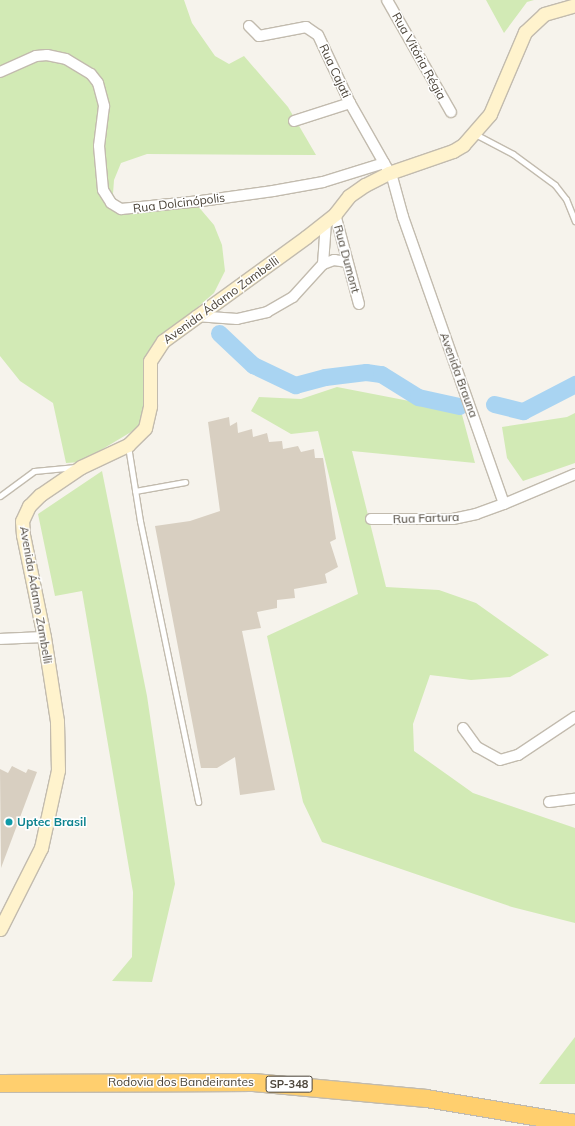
<!DOCTYPE html>
<meta charset="utf-8">
<style>
body{margin:0}
#map{position:relative;width:575px;height:1126px;overflow:hidden;background:#f6f3ec;font-family:Mulish,sans-serif}
div>[style]{position:absolute}
.green>*{inset:0;background:#d2eab5}
.river>*{height:17px;margin:-8.5px;padding:0 8.5px;transform-origin:8.5px;border-radius:8.5px;background:#a9d4f2}
.building>*{inset:0;background:#d8cfc1}
.roads{filter:drop-shadow(1px 0 #c2bbae) drop-shadow(-1px 0 #c2bbae) drop-shadow(0 1px #c2bbae) drop-shadow(0 -1px #c2bbae)}
.lane>*{height:5px;margin:-2.5px;padding:0 2.5px;transform-origin:2.5px;border-radius:2.5px;background:#fff}
.street>*{height:10px;margin:-5px;padding:0 5px;transform-origin:5px;border-radius:5px;background:#fff}
.secondary>*{height:13px;margin:-6.5px;padding:0 6.5px;transform-origin:6.5px;border-radius:6.5px;background:#fff3cd}
.highway>*{height:17px;margin:-8.5px;padding:0 8.5px;transform-origin:8.5px;border-radius:8.5px;background:#ffcf6e}
.dots>*{width:11px;height:11px;translate:-50% -50%;box-sizing:border-box;border:2px solid #fff;border-radius:50%}
span{translate:-50% -50%;white-space:nowrap;text-align:center;line-height:1.15;-webkit-text-stroke:3px #fff;paint-order:stroke}
.shield-label span{padding:1px 3px;background:#fff;border:1px solid;border-radius:3px;-webkit-text-stroke-width:0}
.shield-label{font-size:11px;color:#4b4439;font-weight:700}
.street-label{font-size:12px;color:#4b4439}
.culture-label{font-size:12px;color:#0d838f;font-weight:700}
.left{translate:0 -50%;text-align:left}
</style>
<div id="map">
<div class="green">
<i style="clip-path:polygon(0 0,184px 0,192px 23px,215px 56px,229px 64px,244px 56px,288px 107px,316px 155px,147px 154px,121px 163px,114px 180px,113px 194px,120px 212px,197px 205px,214px 225px,222px 245px,225px 271px,214px 293px,156px 343px,145px 417px,136px 429px,81px 462px,66px 463px,53px 403px,20px 381px,0 356px)"></i>
<i style="clip-path:polygon(486px 0,534px 0,527px 2px,504px 33px)"></i>
<i style="clip-path:polygon(337px 387px,461px 411px,475px 463px,352px 451px,386px 587px,439px 590px,476px 603px,549px 655px,510px 677px,471px 680px,430px 675px,413px 724px,414px 751px,473px 793px,575px 828px,575px 923px,512px 907px,322px 842px,303px 802px,267px 636px,358px 594px,318px 431px,291px 434px,251px 411px,259px 397px,301px 399px)"></i>
<i style="clip-path:polygon(575px 413px,575px 463px,523px 481px,507px 458px,502px 427px,567px 417px)"></i>
<i style="clip-path:polygon(102px 471px,147px 696px,175px 884px,152px 982px,112px 981px,132px 957px,133px 892px,82px 591px,55px 596px,38px 514px)"></i>
<i style="clip-path:polygon(575px 1037px,575px 1084px,539px 1084px)"></i>
</div>
<div class="river">
<i style="left:219px;top:333px;width:47px;rotate:43.3deg"></i>
<i style="left:253px;top:365px;width:47px;rotate:25.5deg"></i>
<i style="left:295px;top:385px;width:31px;rotate:-15deg"></i>
<i style="left:325px;top:377px;width:41px;rotate:-7deg"></i>
<i style="left:366px;top:372px;width:15px;rotate:8deg"></i>
<i style="left:381px;top:374px;width:44px;rotate:31.9deg"></i>
<i style="left:418px;top:397px;width:42px;rotate:12.4deg"></i>
<i style="left:494px;top:404px;width:30px;rotate:14deg"></i>
<i style="left:523px;top:411px;width:59px;rotate:-27.4deg"></i>
</div>
<div class="building">
<i style="clip-path:polygon(229px 417px,230px 426px,237px 422px,238px 433px,252px 429px,253px 437px,267px 433px,269px 442px,282px 441px,283px 449px,298px 446px,301px 452px,314px 449px,315px 458px,323px 458px,336px 539px,330px 542px,338px 567px,325px 574px,327px 583px,294px 589px,295px 598px,277px 600px,277px 608px,257px 612px,261px 628px,242px 631px,275px 790px,240px 795px,235px 757px,217px 768px,201px 768px,155px 526px,190px 521px,220px 511px,208px 422px)"></i>
<i style="clip-path:polygon(12px 766px,26px 773px,28px 769px,37px 772px,1px 868px,0 769px,8px 773px)"></i>
</div>
<div class="roads">
<div class="lane">
<i style="left:475px;top:134px;width:43px;rotate:27.8deg"></i>
<i style="left:513px;top:154px;width:52px;rotate:36.4deg"></i>
<i style="left:555px;top:185px;width:18px;rotate:52deg"></i>
<i style="left:566px;top:199px;width:24px;rotate:68deg"></i>
<i style="left:128px;top:446px;width:76px;rotate:80.9deg"></i>
<i style="left:140px;top:521px;width:287px;rotate:78.3deg"></i>
<i style="left:135px;top:491px;width:51px;rotate:-10.2deg"></i>
<i style="left:0;top:496px;width:42px;rotate:-36.3deg"></i>
<i style="left:34px;top:471px;width:42px;rotate:-5.4deg"></i>
</div>
<div class="street">
<i style="left:387px;top:0;width:129px;rotate:60.3deg"></i>
<i style="left:249px;top:26px;width:14px;rotate:45deg"></i>
<i style="left:259px;top:36px;width:48px;rotate:-10.8deg"></i>
<i style="left:306px;top:27px;width:14px;rotate:34deg"></i>
<i style="left:318px;top:35px;width:75px;rotate:64.8deg"></i>
<i style="left:350px;top:103px;width:75px;rotate:60.4deg"></i>
<i style="left:0;top:72px;width:39px;rotate:-24deg"></i>
<i style="left:36px;top:56px;width:11px;rotate:-5deg"></i>
<i style="left:47px;top:55px;width:19px;rotate:12deg"></i>
<i style="left:66px;top:59px;width:29px;rotate:31deg"></i>
<i style="left:91px;top:74px;width:11px;rotate:52deg"></i>
<i style="left:98px;top:83px;width:24px;rotate:75deg"></i>
<i style="left:104px;top:106px;width:40px;rotate:97.1deg"></i>
<i style="left:99px;top:146px;width:44px;rotate:84.8deg"></i>
<i style="left:103px;top:190px;width:15px;rotate:58deg"></i>
<i style="left:111px;top:203px;width:12px;rotate:31deg"></i>
<i style="left:121px;top:209px;width:80px;rotate:-5.7deg"></i>
<i style="left:201px;top:201px;width:73px;rotate:-7.9deg"></i>
<i style="left:273px;top:191px;width:51px;rotate:-10.2deg"></i>
<i style="left:323px;top:182px;width:64px;rotate:-17.3deg"></i>
<i style="left:294px;top:121px;width:59px;rotate:-17.8deg"></i>
<i style="left:391px;top:173px;width:46px;rotate:74.7deg"></i>
<i style="left:403px;top:217px;width:304px;rotate:70.6deg"></i>
<i style="left:504px;top:504px;width:77px;rotate:-22.9deg"></i>
<i style="left:335px;top:214px;width:93px;rotate:75.1deg"></i>
<i style="left:323px;top:264px;width:42px;rotate:-85.9deg"></i>
<i style="left:196px;top:316px;width:41px;rotate:4.2deg"></i>
<i style="left:237px;top:319px;width:31px;rotate:-13deg"></i>
<i style="left:267px;top:312px;width:30px;rotate:-30deg"></i>
<i style="left:293px;top:297px;width:45px;rotate:-47.7deg"></i>
<i style="left:323px;top:264px;width:12px;rotate:-20deg"></i>
<i style="left:334px;top:260px;width:12px;rotate:9deg"></i>
<i style="left:371px;top:519px;width:82px"></i>
<i style="left:453px;top:519px;width:24px;rotate:-12deg"></i>
<i style="left:476px;top:514px;width:30px;rotate:-20deg"></i>
<i style="left:0;top:639px;width:44px;rotate:-2.6deg"></i>
<i style="left:463px;top:728px;width:24px;rotate:54deg"></i>
<i style="left:477px;top:747px;width:26px;rotate:29deg"></i>
<i style="left:500px;top:760px;width:19px;rotate:-16deg"></i>
<i style="left:518px;top:755px;width:69px;rotate:-33.7deg"></i>
<i style="left:549px;top:802px;width:26px;rotate:-7deg"></i>
</div>
<div class="secondary">
<i style="left:0;top:929px;width:91px;rotate:-63.2deg"></i>
<i style="left:41px;top:848px;width:80px;rotate:-77.7deg"></i>
<i style="left:58px;top:770px;width:49px;rotate:-91.2deg"></i>
<i style="left:57px;top:721px;width:85px;rotate:-98.8deg"></i>
<i style="left:44px;top:637px;width:104px;rotate:-101.6deg"></i>
<i style="left:23px;top:535px;width:14px;rotate:-94deg"></i>
<i style="left:22px;top:521px;width:17px;rotate:-65deg"></i>
<i style="left:29px;top:506px;width:16px;rotate:-45deg"></i>
<i style="left:40px;top:495px;width:50px;rotate:-34.3deg"></i>
<i style="left:81px;top:467px;width:52px;rotate:-25.1deg"></i>
<i style="left:128px;top:445px;width:24px;rotate:-45deg"></i>
<i style="left:145px;top:428px;width:23px;rotate:-77deg"></i>
<i style="left:150px;top:406px;width:45px;rotate:-90deg"></i>
<i style="left:150px;top:361px;width:24px;rotate:-57deg"></i>
<i style="left:163px;top:341px;width:177px;rotate:-36deg"></i>
<i style="left:306px;top:237px;width:37px;rotate:-38deg"></i>
<i style="left:335px;top:214px;width:23px;rotate:-52deg"></i>
<i style="left:349px;top:196px;width:19px;rotate:-35deg"></i>
<i style="left:365px;top:185px;width:27px;rotate:-27deg"></i>
<i style="left:389px;top:173px;width:68px;rotate:-19deg"></i>
<i style="left:453px;top:151px;width:12px;rotate:-31deg"></i>
<i style="left:463px;top:145px;width:41px;rotate:-48.9deg"></i>
<i style="left:490px;top:114px;width:89px;rotate:-66.9deg"></i>
<i style="left:525px;top:32px;width:26px;rotate:-43deg"></i>
<i style="left:544px;top:14px;width:32px;rotate:-16deg"></i>
</div>
<div class="highway">
<i style="left:0;top:1083px;width:253px;rotate:-0.2deg"></i>
<i style="left:253px;top:1082px;width:174px;rotate:5.3deg"></i>
<i style="left:426px;top:1098px;width:151px;rotate:9.5deg"></i>
</div>
</div>
<div class="dots">
<i style="left:9px;top:822px;background:#0f9aa8"></i>
</div>
<div class="shield-label">
<span style="left:289px;top:1084px">SP-348</span>
</div>
<div class="street-label">
<span style="left:419px;top:56px;rotate:61deg">Rua Vitória Régia</span>
<span style="left:335px;top:71px;rotate:65deg">Rua Cajati</span>
<span style="left:179px;top:203px;rotate:-7deg">Rua Dolcinópolis</span>
<span style="left:347px;top:259px;rotate:75deg">Rua Dumont</span>
<span style="left:221px;top:300px;rotate:-36deg">Avenida Ádamo Zambelli</span>
<span style="left:459px;top:375px;rotate:70deg">Avenida Brauna</span>
<span style="left:426px;top:518px;rotate:-2deg">Rua Fartura</span>
<span style="left:36px;top:595px;rotate:80deg">Avenida Ádamo Zambelli</span>
<span style="left:181px;top:1082px">Rodovia dos Bandeirantes</span>
</div>
<div class="culture-label">
<span class="left" style="left:17px;top:822px">Uptec Brasil</span>
</div>
</div>
